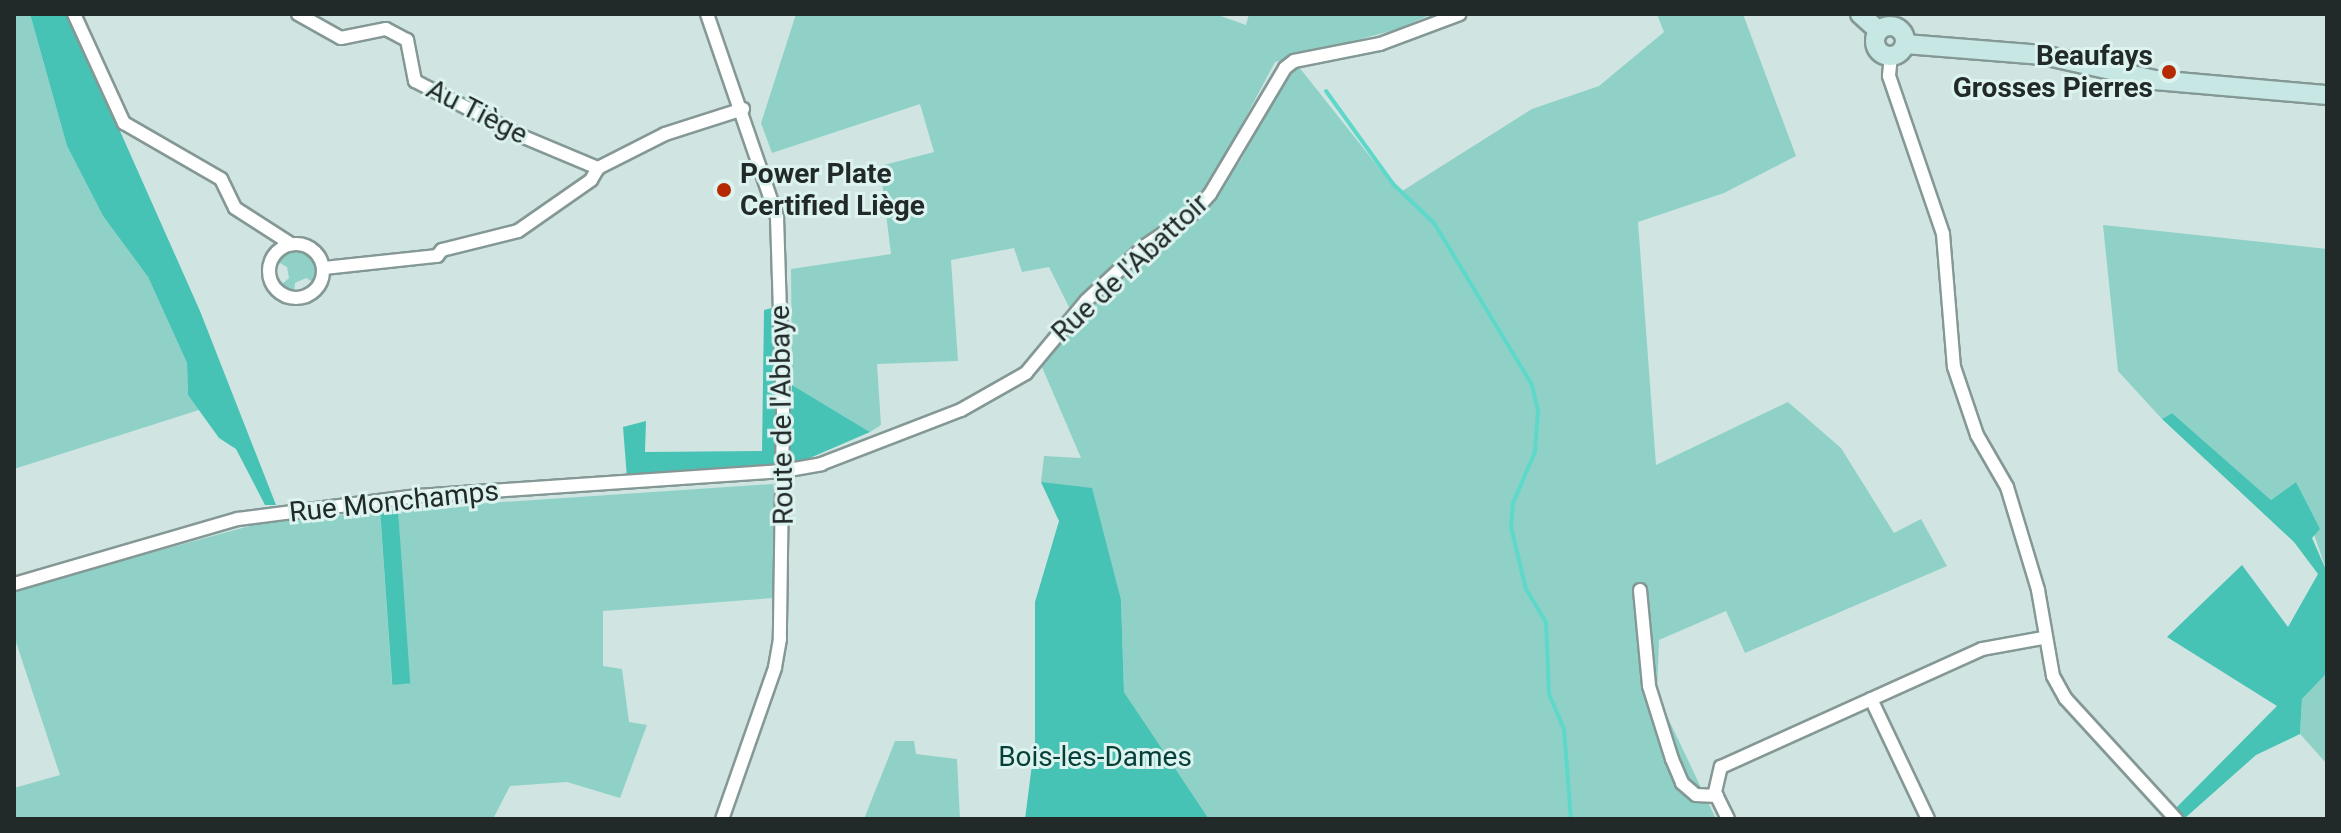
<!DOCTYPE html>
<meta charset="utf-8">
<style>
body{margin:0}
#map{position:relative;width:2341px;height:833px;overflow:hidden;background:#d0e5e2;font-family:Roboto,sans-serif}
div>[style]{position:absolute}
.green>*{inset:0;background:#90d1c7}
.forest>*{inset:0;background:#46c3b5;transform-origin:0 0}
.stream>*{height:4px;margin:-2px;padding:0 2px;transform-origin:2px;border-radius:2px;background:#5ed8c9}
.roads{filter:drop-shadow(2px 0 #849895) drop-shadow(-2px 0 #849895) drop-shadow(0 2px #849895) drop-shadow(0 -2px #849895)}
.street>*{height:12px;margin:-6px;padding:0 6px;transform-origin:6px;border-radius:6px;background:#fff}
.street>.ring{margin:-6px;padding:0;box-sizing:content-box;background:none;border:12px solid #fff;border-radius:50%}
.secondary>*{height:18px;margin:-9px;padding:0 9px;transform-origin:9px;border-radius:9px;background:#c6e7e3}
.secondary>.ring{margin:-9px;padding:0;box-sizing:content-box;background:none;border:18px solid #c6e7e3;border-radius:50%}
.dots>*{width:22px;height:22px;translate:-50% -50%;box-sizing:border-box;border:4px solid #ddf3ef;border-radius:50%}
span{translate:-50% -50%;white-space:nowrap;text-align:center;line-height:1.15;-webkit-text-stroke:6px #ddf3ef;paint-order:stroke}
.poi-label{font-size:28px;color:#222a29;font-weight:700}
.right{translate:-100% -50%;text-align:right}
.left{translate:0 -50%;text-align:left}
.street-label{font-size:28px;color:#222a29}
.park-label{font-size:28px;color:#043f39}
.frame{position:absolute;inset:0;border:16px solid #222a29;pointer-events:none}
</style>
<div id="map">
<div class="green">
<i style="clip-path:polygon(14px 14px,30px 14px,67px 146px,103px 216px,148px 277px,187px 363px,188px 395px,199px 410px,14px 469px)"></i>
<i style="clip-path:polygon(796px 14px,1215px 14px,1246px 25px,1249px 14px,1432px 14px,1398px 29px,1275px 62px,1203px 197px,1145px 240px,1070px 309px,1049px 267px,1022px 272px,1014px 248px,951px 260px,958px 361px,877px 364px,881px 425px,870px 432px,792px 385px,791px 269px,891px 254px,880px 166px,934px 152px,920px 104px,772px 153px,761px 123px)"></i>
<i style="clip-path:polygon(1657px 14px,1743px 14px,1796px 156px,1724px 193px,1638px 222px,1656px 465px,1788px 402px,1841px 448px,1894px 533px,1921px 519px,1947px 566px,1745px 653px,1726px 611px,1659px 640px,1657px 695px,1716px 819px,1209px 819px,1124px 692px,1121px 600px,1041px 482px,1044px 456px,1081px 458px,1042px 367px,1087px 311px,1158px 243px,1203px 211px,1241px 160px,1283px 79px,1299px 67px,1399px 193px,1532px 109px,1599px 86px,1664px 32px)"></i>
<i style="clip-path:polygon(2103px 225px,2327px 249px,2327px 572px,2296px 482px,2271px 500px,2172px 413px,2162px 419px,2118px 371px)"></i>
<i style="clip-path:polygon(288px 252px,304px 252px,318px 268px,315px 283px,306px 278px,295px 283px,294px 292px,281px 285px,289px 278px,287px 267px,278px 262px)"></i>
<i style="clip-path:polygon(773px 484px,773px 598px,603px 611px,603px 666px,622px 669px,629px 722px,647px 725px,620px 798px,567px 782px,510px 786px,493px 819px,14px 819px,14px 788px,60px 775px,14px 636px,14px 590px,268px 521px,380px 511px,392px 684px,408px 684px,398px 509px)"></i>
<i style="clip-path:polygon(2327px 673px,2327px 764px,2300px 734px,2302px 699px)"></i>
<i style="clip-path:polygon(895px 741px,914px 741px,916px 754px,957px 759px,960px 819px,864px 819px)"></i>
</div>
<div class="forest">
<i style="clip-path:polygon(30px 14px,68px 14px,200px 311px,276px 505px,265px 505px,236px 449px,219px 438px,188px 395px,187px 363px,148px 277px,103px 216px,67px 146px)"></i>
<i style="clip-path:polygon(776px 307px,776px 464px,627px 478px,623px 427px,646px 421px,645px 452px,762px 451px,764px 310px)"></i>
<i style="clip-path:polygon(792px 385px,870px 432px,789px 467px)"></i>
<i style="clip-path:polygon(2172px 413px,2271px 500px,2296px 482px,2320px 529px,2312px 538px,2327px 572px,2327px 673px,2302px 699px,2300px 734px,2256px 755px,2185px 818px,2174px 810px,2277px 706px,2167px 637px,2242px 565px,2288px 627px,2318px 574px,2294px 542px,2162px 419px)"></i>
<i style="clip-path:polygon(1041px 482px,1092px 488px,1121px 600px,1124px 692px,1209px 819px,1025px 819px,1035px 741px,1035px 602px,1059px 521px)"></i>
<i style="left:398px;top:509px;width:175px;height:18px;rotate:86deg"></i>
</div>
<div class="stream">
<i style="left:1326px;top:91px;width:115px;rotate:54.2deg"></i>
<i style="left:1393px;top:184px;width:57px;rotate:43.6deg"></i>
<i style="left:1434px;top:223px;width:189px;rotate:58.8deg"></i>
<i style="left:1532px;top:385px;width:27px;rotate:77deg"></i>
<i style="left:1538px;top:411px;width:41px;rotate:94.2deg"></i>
<i style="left:1535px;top:452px;width:56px;rotate:113.3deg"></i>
<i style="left:1513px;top:503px;width:24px;rotate:95deg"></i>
<i style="left:1511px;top:527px;width:64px;rotate:76.4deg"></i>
<i style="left:1526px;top:589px;width:39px;rotate:59deg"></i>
<i style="left:1546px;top:622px;width:72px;rotate:87.6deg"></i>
<i style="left:1549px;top:694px;width:38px;rotate:67deg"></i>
<i style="left:1564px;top:729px;width:90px;rotate:85.6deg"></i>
</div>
<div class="roads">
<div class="street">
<i style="left:74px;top:14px;width:120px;rotate:65.4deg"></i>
<i style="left:124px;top:123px;width:112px;rotate:30deg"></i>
<i style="left:221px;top:179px;width:32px;rotate:64deg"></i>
<i style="left:235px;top:208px;width:67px;rotate:32.7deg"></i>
<i style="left:298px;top:14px;width:49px;rotate:29.2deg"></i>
<i style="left:341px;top:38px;width:46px;rotate:-11.3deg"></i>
<i style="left:386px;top:29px;width:24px;rotate:28deg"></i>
<i style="left:407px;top:40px;width:42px;rotate:79deg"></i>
<i style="left:415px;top:81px;width:117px;rotate:27.4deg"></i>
<i style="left:519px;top:135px;width:86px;rotate:22.7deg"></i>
<i style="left:598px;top:168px;width:75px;rotate:-26.9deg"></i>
<i style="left:665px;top:134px;width:82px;rotate:-17.8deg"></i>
<i style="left:707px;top:14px;width:215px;rotate:71deg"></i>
<i style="left:777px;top:217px;width:193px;rotate:88.2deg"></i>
<i style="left:783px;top:410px;width:229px;rotate:90.8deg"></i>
<i style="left:780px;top:639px;width:29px;rotate:100deg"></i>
<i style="left:775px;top:668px;width:160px;rotate:109.3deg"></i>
<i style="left:1891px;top:56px;width:20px;rotate:96deg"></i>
<i style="left:1889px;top:76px;width:167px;rotate:71.1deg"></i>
<i style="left:1943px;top:234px;width:133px;rotate:85.3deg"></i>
<i style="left:1954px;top:367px;width:72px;rotate:71.3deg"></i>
<i style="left:1977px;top:435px;width:60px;rotate:60deg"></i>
<i style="left:2007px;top:487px;width:108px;rotate:73.2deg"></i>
<i style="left:2038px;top:590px;width:87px;rotate:80.1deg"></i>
<i style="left:2053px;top:676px;width:26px;rotate:61deg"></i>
<i style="left:2066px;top:699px;width:163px;rotate:47.5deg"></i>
<i class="ring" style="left:269px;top:244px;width:42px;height:42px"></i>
<i style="left:324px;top:268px;width:114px;rotate:-6.1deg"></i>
<i style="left:437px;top:256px;width:8px;rotate:-50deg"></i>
<i style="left:442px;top:250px;width:78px;rotate:-14deg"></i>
<i style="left:518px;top:231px;width:89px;rotate:-34.9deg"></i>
<i style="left:591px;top:180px;width:14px;rotate:-60deg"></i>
<i style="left:14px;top:584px;width:233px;rotate:-16.2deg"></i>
<i style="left:238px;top:519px;width:181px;rotate:-7.3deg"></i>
<i style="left:418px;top:496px;width:366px;rotate:-3.9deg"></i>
<i style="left:783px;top:471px;width:39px;rotate:-10deg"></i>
<i style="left:821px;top:464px;width:150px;rotate:-21.1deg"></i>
<i style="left:961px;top:410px;width:75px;rotate:-29.6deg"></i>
<i style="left:1026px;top:373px;width:94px;rotate:-50.2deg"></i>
<i style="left:1086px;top:301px;width:81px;rotate:-43deg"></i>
<i style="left:1145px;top:246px;width:57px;rotate:-34.2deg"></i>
<i style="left:1192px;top:214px;width:27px;rotate:-48deg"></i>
<i style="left:1210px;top:194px;width:147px;rotate:-59.2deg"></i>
<i style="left:1285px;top:68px;width:11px;rotate:-38deg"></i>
<i style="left:1294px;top:61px;width:88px;rotate:-11.2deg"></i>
<i style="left:1380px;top:44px;width:85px;rotate:-20.6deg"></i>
<i style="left:1640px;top:590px;width:96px;rotate:84.6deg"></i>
<i style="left:1649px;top:686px;width:77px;rotate:72.5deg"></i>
<i style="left:1672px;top:759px;width:26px;rotate:67deg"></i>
<i style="left:1682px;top:783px;width:18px;rotate:41deg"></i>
<i style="left:1696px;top:795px;width:21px;rotate:3deg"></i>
<i style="left:1871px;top:699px;width:133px;rotate:64.6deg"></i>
<i style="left:1728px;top:819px;width:30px;rotate:-116deg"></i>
<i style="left:1715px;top:792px;width:26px;rotate:-77deg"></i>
<i style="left:1721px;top:767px;width:286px;rotate:-24.3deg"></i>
<i style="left:1982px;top:649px;width:62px;rotate:-10.2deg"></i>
</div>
<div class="secondary">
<i style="left:1860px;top:14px;width:25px;rotate:42deg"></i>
<i class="ring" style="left:1875px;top:26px;width:12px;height:12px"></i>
<i style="left:1905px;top:44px;width:138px;rotate:4.6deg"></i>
<i style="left:2043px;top:55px;width:115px;rotate:12.6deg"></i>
<i style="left:2155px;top:80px;width:173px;rotate:5deg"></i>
</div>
</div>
<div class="dots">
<i style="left:2169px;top:72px;background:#b52a00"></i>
<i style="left:724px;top:190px;background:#b52a00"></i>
</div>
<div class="poi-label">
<span class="right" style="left:2153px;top:72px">Beaufays<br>Grosses Pierres</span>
<span class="left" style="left:740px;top:190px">Power Plate<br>Certified Liège</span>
</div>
<div class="street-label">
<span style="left:477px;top:112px;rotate:27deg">Au Tiège</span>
<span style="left:1130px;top:268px;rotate:-43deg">Rue de l'Abattoir</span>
<span style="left:782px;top:415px;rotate:-91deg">Route de l'Abbaye</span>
<span style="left:394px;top:502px;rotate:-6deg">Rue Monchamps</span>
</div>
<div class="park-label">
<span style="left:1095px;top:757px">Bois-les-Dames</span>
</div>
<div class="frame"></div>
</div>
